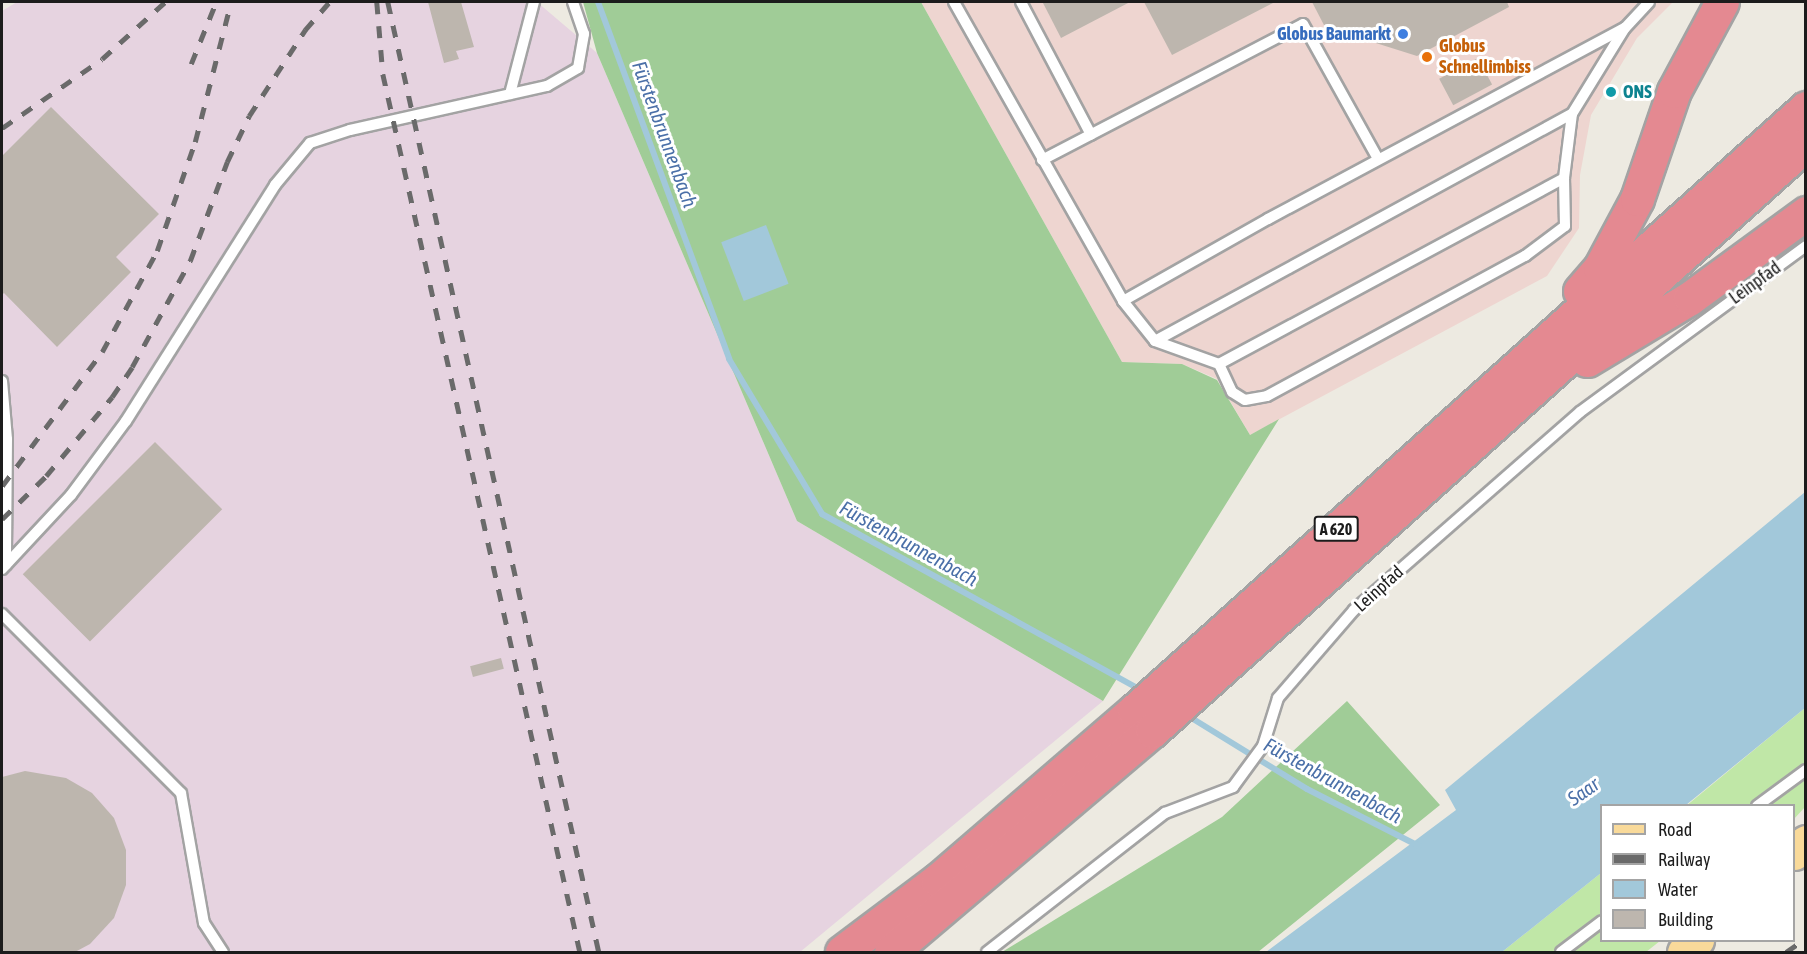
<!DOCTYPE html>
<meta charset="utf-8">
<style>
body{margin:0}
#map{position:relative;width:1807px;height:954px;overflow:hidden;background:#edeae1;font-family:"Asap Condensed",sans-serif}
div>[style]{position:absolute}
.commercial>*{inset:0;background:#eed5d0}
.industrial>*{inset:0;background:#e6d3e0}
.grass>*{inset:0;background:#c0e7a7}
.forest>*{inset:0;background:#a0cc97}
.water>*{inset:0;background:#a2c8da;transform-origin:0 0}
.stream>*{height:6px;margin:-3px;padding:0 3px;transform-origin:3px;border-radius:3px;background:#a2c8da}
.building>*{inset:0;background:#bdb6ae;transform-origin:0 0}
.roads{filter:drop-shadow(2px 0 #a3a3a3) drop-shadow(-2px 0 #a3a3a3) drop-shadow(0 2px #a3a3a3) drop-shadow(0 -2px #a3a3a3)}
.service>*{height:10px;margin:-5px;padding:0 5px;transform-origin:5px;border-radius:5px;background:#fff}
.primary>*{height:33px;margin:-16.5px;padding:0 16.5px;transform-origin:16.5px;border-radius:16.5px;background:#f9da9a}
.motorway>*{height:33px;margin:-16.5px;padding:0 16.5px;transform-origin:16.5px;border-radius:16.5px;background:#e48991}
.rail>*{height:4.5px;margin-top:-2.25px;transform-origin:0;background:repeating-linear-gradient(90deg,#6a6a6a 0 12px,transparent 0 24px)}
.dots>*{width:16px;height:16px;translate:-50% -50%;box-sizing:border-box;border:3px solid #fff;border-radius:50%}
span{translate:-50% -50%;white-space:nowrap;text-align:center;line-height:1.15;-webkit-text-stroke:6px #fff;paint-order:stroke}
.shield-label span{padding:2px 4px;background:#fff;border:2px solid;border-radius:4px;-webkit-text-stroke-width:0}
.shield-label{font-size:16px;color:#1c1c1c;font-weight:700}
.shop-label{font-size:18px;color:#366cbe;font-weight:700}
.right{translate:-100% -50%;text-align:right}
.food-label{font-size:18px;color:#c56008;font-weight:700}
.left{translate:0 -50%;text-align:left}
.culture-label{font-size:18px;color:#0d838f;font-weight:700}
.street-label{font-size:18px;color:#1c1c1c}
.water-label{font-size:20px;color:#4b70a8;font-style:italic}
.frame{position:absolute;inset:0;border:3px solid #1c1c1c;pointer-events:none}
.legend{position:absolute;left:1600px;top:804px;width:195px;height:138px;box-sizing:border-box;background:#fff;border:2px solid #a4a4a4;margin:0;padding:8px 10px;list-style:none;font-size:18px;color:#1c1c1c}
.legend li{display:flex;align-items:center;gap:12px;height:30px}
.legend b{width:30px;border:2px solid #a4a4a4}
</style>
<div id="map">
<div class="commercial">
<i style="clip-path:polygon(921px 2px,1673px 2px,1637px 38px,1591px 115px,1580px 175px,1579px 228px,1547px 276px,1250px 435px,1217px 379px,1182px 364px,1122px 362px)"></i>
</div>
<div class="industrial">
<i style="clip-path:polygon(17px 2px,537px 2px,597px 53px,797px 521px,1103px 701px,800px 952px,2px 952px,2px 11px)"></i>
</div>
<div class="grass">
<i style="clip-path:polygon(1805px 708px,1805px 807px,1794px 819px,1794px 806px,1686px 806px)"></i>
<i style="clip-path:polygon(1601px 873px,1602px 940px,1660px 941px,1646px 952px,1502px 952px)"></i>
</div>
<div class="forest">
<i style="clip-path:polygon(583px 2px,921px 2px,1122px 362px,1182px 364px,1217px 380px,1250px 435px,1279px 419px,1103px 701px,797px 521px,597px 53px)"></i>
<i style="clip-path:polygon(1347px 701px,1440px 805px,1258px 952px,1002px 952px,1222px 817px)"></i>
</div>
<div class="water">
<i style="left:766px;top:225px;width:63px;height:48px;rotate:69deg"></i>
<i style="clip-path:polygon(1805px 492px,1805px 708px,1686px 805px,1602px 806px,1601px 873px,1502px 952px,1266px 952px,1456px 810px,1445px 790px)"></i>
</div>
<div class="stream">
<i style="left:598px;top:2px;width:380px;rotate:69.8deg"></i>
<i style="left:729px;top:359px;width:181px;rotate:59deg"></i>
<i style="left:822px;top:514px;width:366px;rotate:28.9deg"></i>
<i style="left:1185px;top:714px;width:143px;rotate:31.6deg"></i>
<i style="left:1307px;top:789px;width:126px;rotate:27deg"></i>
</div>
<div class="building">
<i style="clip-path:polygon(428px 2px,461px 2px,474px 47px,456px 51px,459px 59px,444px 63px)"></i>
<i style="clip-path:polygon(1046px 2px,1130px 2px,1061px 38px,1043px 3px)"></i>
<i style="clip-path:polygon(1144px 2px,1275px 2px,1172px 55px)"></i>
<i style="clip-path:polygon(1312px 2px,1507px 2px,1509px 7px,1417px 56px,1325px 27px)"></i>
<i style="left:1478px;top:58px;width:30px;height:44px;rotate:62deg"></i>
<i style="left:1610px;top:86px;width:7px;height:10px;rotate:27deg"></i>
<i style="clip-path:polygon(51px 107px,159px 214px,116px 257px,131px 272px,57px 347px,4px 293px,2px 295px,2px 156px)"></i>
<i style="left:155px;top:442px;width:95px;height:187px;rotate:45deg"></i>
<i style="left:501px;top:658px;width:11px;height:32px;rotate:75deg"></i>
<i style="clip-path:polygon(25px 771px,66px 778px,92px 793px,114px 818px,126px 850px,126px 885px,114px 918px,90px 944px,75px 952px,2px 952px,2px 777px)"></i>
</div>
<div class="roads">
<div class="service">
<i style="left:954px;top:2px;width:343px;rotate:60.5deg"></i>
<i style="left:1123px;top:301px;width:51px;rotate:51.3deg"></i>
<i style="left:1155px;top:341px;width:68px;rotate:19.8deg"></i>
<i style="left:1219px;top:364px;width:31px;rotate:65deg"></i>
<i style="left:1232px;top:392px;width:15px;rotate:32deg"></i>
<i style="left:1245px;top:400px;width:22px;rotate:-10deg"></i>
<i style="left:1267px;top:396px;width:294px;rotate:-28.5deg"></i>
<i style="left:1525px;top:256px;width:50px;rotate:-36.9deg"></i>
<i style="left:1565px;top:226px;width:48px;rotate:-91.2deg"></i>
<i style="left:1564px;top:178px;width:64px;rotate:-82.9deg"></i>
<i style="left:1572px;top:114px;width:101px;rotate:-58.4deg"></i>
<i style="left:1625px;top:28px;width:35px;rotate:-47deg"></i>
<i style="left:1021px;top:2px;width:150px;rotate:62.2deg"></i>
<i style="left:510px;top:94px;width:95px;rotate:-75.4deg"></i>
<i style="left:1042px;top:160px;width:294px;rotate:-27.5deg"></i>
<i style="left:1303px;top:24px;width:154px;rotate:60.9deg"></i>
<i style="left:1123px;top:301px;width:167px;rotate:-29.5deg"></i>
<i style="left:1268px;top:219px;width:404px;rotate:-28.2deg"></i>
<i style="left:1155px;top:341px;width:475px;rotate:-28.6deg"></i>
<i style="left:1219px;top:364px;width:392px;rotate:-28.3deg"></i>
<i style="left:2px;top:381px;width:58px;rotate:85.1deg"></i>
<i style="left:7px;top:439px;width:126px;rotate:90.5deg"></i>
<i style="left:2px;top:569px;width:101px;rotate:-47deg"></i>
<i style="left:71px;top:495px;width:92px;rotate:-53.4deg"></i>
<i style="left:126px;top:421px;width:279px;rotate:-57.7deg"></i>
<i style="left:275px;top:185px;width:55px;rotate:-50.2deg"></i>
<i style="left:310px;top:143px;width:42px;rotate:-18deg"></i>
<i style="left:350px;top:130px;width:202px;rotate:-12.6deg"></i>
<i style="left:547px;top:86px;width:36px;rotate:-30deg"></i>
<i style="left:578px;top:68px;width:35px;rotate:-80deg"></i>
<i style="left:584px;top:34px;width:34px;rotate:-109deg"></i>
<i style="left:2px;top:614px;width:253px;rotate:45deg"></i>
<i style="left:181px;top:793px;width:132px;rotate:80deg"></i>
<i style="left:204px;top:923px;width:35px;rotate:57deg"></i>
<i style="left:1757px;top:806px;width:61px;rotate:-36.3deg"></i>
<i style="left:987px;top:952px;width:226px;rotate:-38deg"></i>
<i style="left:1165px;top:813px;width:73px;rotate:-20.9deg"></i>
<i style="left:1233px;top:787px;width:51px;rotate:-53.8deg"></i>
<i style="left:1263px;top:746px;width:50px;rotate:-72.6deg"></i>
<i style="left:1278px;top:698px;width:116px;rotate:-49.2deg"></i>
<i style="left:1354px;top:610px;width:300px;rotate:-41.2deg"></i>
<i style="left:1580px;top:412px;width:280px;rotate:-36.3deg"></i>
<i style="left:1561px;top:952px;width:51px;rotate:-37.1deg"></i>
</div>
<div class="primary">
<i style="left:1794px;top:853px;width:16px;rotate:-43deg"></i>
<i style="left:1684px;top:952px;width:18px;rotate:-43deg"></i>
</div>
<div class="motorway">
<i style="left:1580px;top:291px;width:30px;rotate:-49deg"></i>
<i style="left:1600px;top:268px;width:78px;rotate:-61.8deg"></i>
<i style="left:1637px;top:199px;width:114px;rotate:-71.1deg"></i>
<i style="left:1674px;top:91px;width:101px;rotate:-61.7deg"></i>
<i style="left:1587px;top:360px;width:120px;rotate:-31deg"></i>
<i style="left:1690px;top:298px;width:144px;rotate:-36.2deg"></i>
<i style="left:842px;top:952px;width:120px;rotate:-36.9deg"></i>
<i style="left:938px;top:880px;width:259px;rotate:-40.8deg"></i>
<i style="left:1134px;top:711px;width:903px;rotate:-41.9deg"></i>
<i style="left:891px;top:952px;width:342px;rotate:-40.3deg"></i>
<i style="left:1152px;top:731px;width:879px;rotate:-41.91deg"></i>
</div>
</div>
<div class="rail">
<i style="left:377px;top:2px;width:72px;rotate:85.2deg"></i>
<i style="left:383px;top:74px;width:900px;rotate:77.35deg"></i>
<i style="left:388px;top:2px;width:973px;rotate:77.48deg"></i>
<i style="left:191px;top:64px;width:67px;rotate:-68deg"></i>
<i style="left:2px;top:128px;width:121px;rotate:-34.6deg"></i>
<i style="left:102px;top:59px;width:85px;rotate:-42.1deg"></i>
<i style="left:2px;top:486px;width:167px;rotate:-53.3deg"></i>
<i style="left:102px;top:352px;width:115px;rotate:-61.4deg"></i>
<i style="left:157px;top:251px;width:115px;rotate:-70.8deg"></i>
<i style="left:195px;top:142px;width:145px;rotate:-75.6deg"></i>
<i style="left:2px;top:519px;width:62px;rotate:-44.3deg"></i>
<i style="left:46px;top:476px;width:103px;rotate:-50.1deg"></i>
<i style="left:112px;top:397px;width:36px;rotate:-56deg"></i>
<i style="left:132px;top:367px;width:121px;rotate:-61.3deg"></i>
<i style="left:190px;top:261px;width:106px;rotate:-69.5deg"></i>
<i style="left:227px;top:162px;width:51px;rotate:-64.4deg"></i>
<i style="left:249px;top:116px;width:103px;rotate:-56.9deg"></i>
<i style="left:305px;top:30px;width:37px;rotate:-49deg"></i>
<i style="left:1786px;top:952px;width:24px;rotate:-35deg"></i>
</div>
<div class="dots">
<i style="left:1403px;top:34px;background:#3f7fe0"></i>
<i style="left:1427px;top:57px;background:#e8710a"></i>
<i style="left:1611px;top:92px;background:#0f9aa8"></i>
</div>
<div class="shield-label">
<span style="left:1336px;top:529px">A 620</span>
</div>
<div class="shop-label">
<span class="right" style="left:1391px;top:34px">Globus Baumarkt</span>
</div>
<div class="food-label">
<span class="left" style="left:1439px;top:57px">Globus<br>Schnellimbiss</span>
</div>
<div class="culture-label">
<span class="left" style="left:1623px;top:92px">ONS</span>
</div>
<div class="street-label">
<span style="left:1755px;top:283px;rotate:-36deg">Leinpfad</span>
<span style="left:1379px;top:589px;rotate:-42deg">Leinpfad</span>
</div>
<div class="water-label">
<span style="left:665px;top:134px;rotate:70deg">Fürstenbrunnenbach</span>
<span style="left:909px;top:543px;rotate:29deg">Fürstenbrunnenbach</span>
<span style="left:1333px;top:780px;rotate:29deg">Fürstenbrunnenbach</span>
<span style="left:1583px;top:791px;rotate:-35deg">Saar</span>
</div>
<div class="frame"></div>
<ul class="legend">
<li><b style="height:8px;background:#f9da9a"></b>Road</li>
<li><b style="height:8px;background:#6a6a6a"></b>Railway</li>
<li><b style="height:16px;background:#a2c8da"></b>Water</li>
<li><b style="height:16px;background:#bdb6ae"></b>Building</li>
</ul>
</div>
